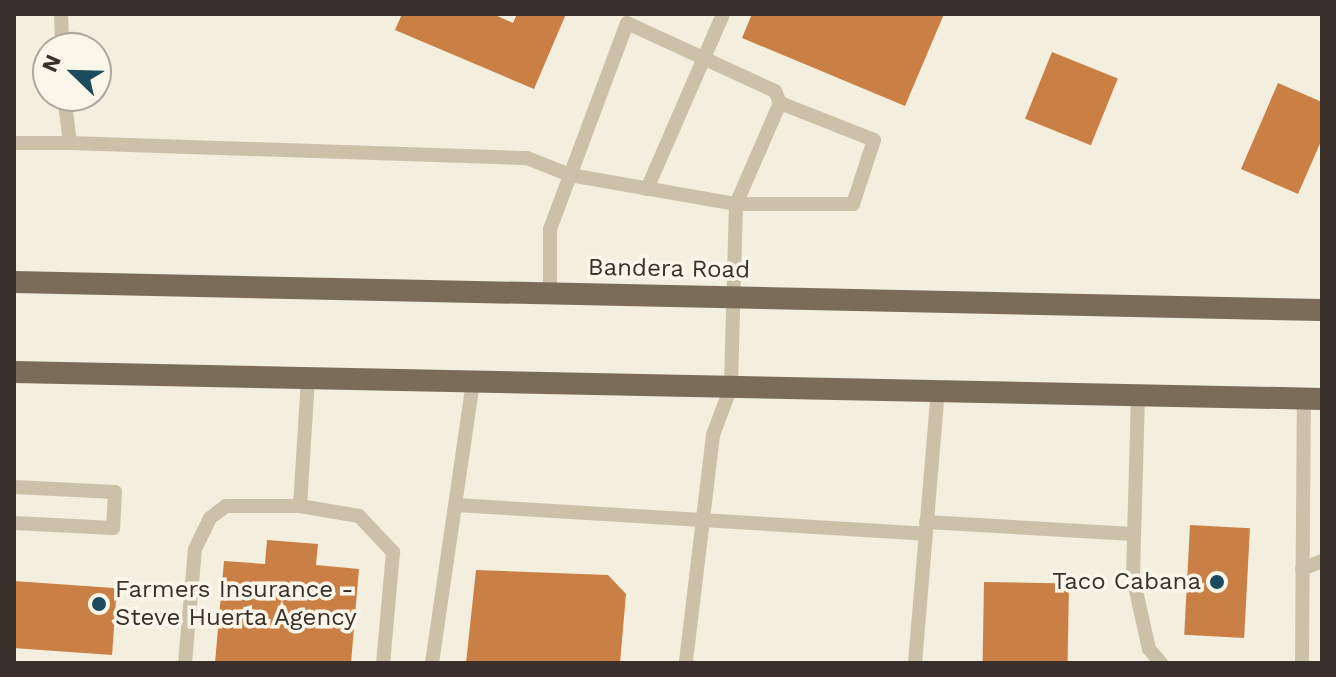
<!DOCTYPE html>
<style>
body{margin:0}
#map{position:relative;width:1336px;height:677px;overflow:hidden;background:#f3eede;font-family:"Work Sans",sans-serif}
div>[style]{position:absolute}
.building>*{inset:0;background:#ca8045;transform-origin:0 0}
.service>*{height:14px;margin:-7px;padding:0 7px;transform-origin:7px;border-radius:7px;background:#ccc0a9}
.primary>*{height:22px;margin:-11px;padding:0 11px;transform-origin:11px;border-radius:11px;background:#7b6c59}
.dots>*{width:22px;height:22px;translate:-50% -50%;box-sizing:border-box;border:4px solid #fbf6ea;border-radius:50%}
span{translate:-50% -50%;white-space:nowrap;text-align:center;line-height:1.15;-webkit-text-stroke:7px #fbf6ea;paint-order:stroke}
.street-label{font-size:24px;color:#393129}
.poi-label{font-size:24px;color:#393129}
.right{translate:-100% -50%;text-align:right}
.left{translate:0 -50%;text-align:left}
.frame{position:absolute;inset:0;border:16px solid #393129;pointer-events:none}
.north{position:absolute;left:32px;top:32px;width:80px;height:80px;box-sizing:border-box;background:#fbf6ea;border:2px solid #ada79d;border-radius:50%;rotate:293deg;font-size:22px;font-weight:700;line-height:32px;text-align:center;color:#393129}
.north::after{content:'';display:block;margin:auto;width:28px;height:36px;background:#1c4b5d;clip-path:polygon(50% 0,100% 100%,50% 72%,0 100%)}
</style>
<div id="map">
<div class="building">
<i style="clip-path:polygon(402px 14px,493px 14px,513px 23px,517px 14px,566px 14px,534px 89px,395px 30px)"></i>
<i style="clip-path:polygon(752px 14px,944px 14px,905px 106px,742px 38px)"></i>
<i style="left:1052px;top:52px;width:71px;height:72px;rotate:22deg"></i>
<i style="clip-path:polygon(1278px 83px,1322px 102px,1322px 139px,1298px 194px,1241px 169px)"></i>
<i style="left:1190px;top:525px;width:60px;height:110px;rotate:3deg"></i>
<i style="clip-path:polygon(267px 540px,318px 544px,316px 565px,359px 569px,351px 663px,215px 663px,224px 561px,265px 564px)"></i>
<i style="clip-path:polygon(476px 570px,608px 575px,626px 594px,620px 663px,466px 663px)"></i>
<i style="left:14px;top:581px;width:103px;height:67px;rotate:4deg"></i>
<i style="left:984px;top:582px;width:85px;height:81px;rotate:1deg"></i>
</div>
<div class="service">
<i style="left:61px;top:14px;width:34px;rotate:88deg"></i>
<i style="left:64px;top:96px;width:47px;rotate:82.7deg"></i>
<i style="left:70px;top:143px;width:457px;rotate:1.9deg"></i>
<i style="left:527px;top:158px;width:46px;rotate:21.6deg"></i>
<i style="left:570px;top:175px;width:169px;rotate:9.9deg"></i>
<i style="left:736px;top:204px;width:117px"></i>
<i style="left:853px;top:204px;width:67px;rotate:-71.8deg"></i>
<i style="left:874px;top:140px;width:101px;rotate:-158.5deg"></i>
<i style="left:14px;top:143px;width:56px"></i>
<i style="left:647px;top:189px;width:191px;rotate:-66.5deg"></i>
<i style="left:550px;top:293px;width:64px;rotate:-90deg"></i>
<i style="left:550px;top:229px;width:220px;rotate:-69.5deg"></i>
<i style="left:627px;top:23px;width:163px;rotate:24.7deg"></i>
<i style="left:775px;top:91px;width:13px;rotate:67deg"></i>
<i style="left:780px;top:103px;width:110px;rotate:113.5deg"></i>
<i style="left:736px;top:204px;width:183px;rotate:91.6deg"></i>
<i style="left:731px;top:387px;width:51px;rotate:110.6deg"></i>
<i style="left:713px;top:435px;width:230px;rotate:96.8deg"></i>
<i style="left:1138px;top:395px;width:182px;rotate:91.6deg"></i>
<i style="left:1133px;top:577px;width:74px;rotate:77.5deg"></i>
<i style="left:1149px;top:649px;width:18px;rotate:49deg"></i>
<i style="left:14px;top:487px;width:101px;rotate:2.8deg"></i>
<i style="left:115px;top:492px;width:36px;rotate:93deg"></i>
<i style="left:113px;top:528px;width:99px;rotate:-177.1deg"></i>
<i style="left:456px;top:505px;width:470px;rotate:3.5deg"></i>
<i style="left:300px;top:506px;width:60px;rotate:9.6deg"></i>
<i style="left:359px;top:516px;width:50px;rotate:46.6deg"></i>
<i style="left:393px;top:552px;width:111px;rotate:95.1deg"></i>
<i style="left:926px;top:522px;width:207px;rotate:3.3deg"></i>
<i style="left:1302px;top:569px;width:22px;rotate:-22deg"></i>
<i style="left:185px;top:663px;width:114px;rotate:-85deg"></i>
<i style="left:195px;top:549px;width:34px;rotate:-64deg"></i>
<i style="left:210px;top:518px;width:20px;rotate:-37deg"></i>
<i style="left:226px;top:506px;width:74px"></i>
<i style="left:300px;top:506px;width:128px;rotate:-86.4deg"></i>
<i style="left:432px;top:663px;width:284px;rotate:-81.7deg"></i>
<i style="left:915px;top:663px;width:273px;rotate:-85.2deg"></i>
<i style="left:1302px;top:663px;width:264px;rotate:-89.6deg"></i>
</div>
<div class="primary">
<i style="left:14px;top:282px;width:1308px;rotate:1.23deg"></i>
<i style="left:14px;top:372px;width:1308px;rotate:1.18deg"></i>
</div>
<div class="dots">
<i style="left:1217px;top:582px;background:#1c4b5d"></i>
<i style="left:99px;top:604px;background:#1c4b5d"></i>
</div>
<div class="street-label">
<span style="left:669px;top:269px;rotate:1deg">Bandera Road</span>
</div>
<div class="poi-label">
<span class="right" style="left:1201px;top:582px">Taco Cabana</span>
<span class="left" style="left:115px;top:604px">Farmers Insurance -<br>Steve Huerta Agency</span>
</div>
<div class="frame"></div>
<div class="north">N</div>
</div>
